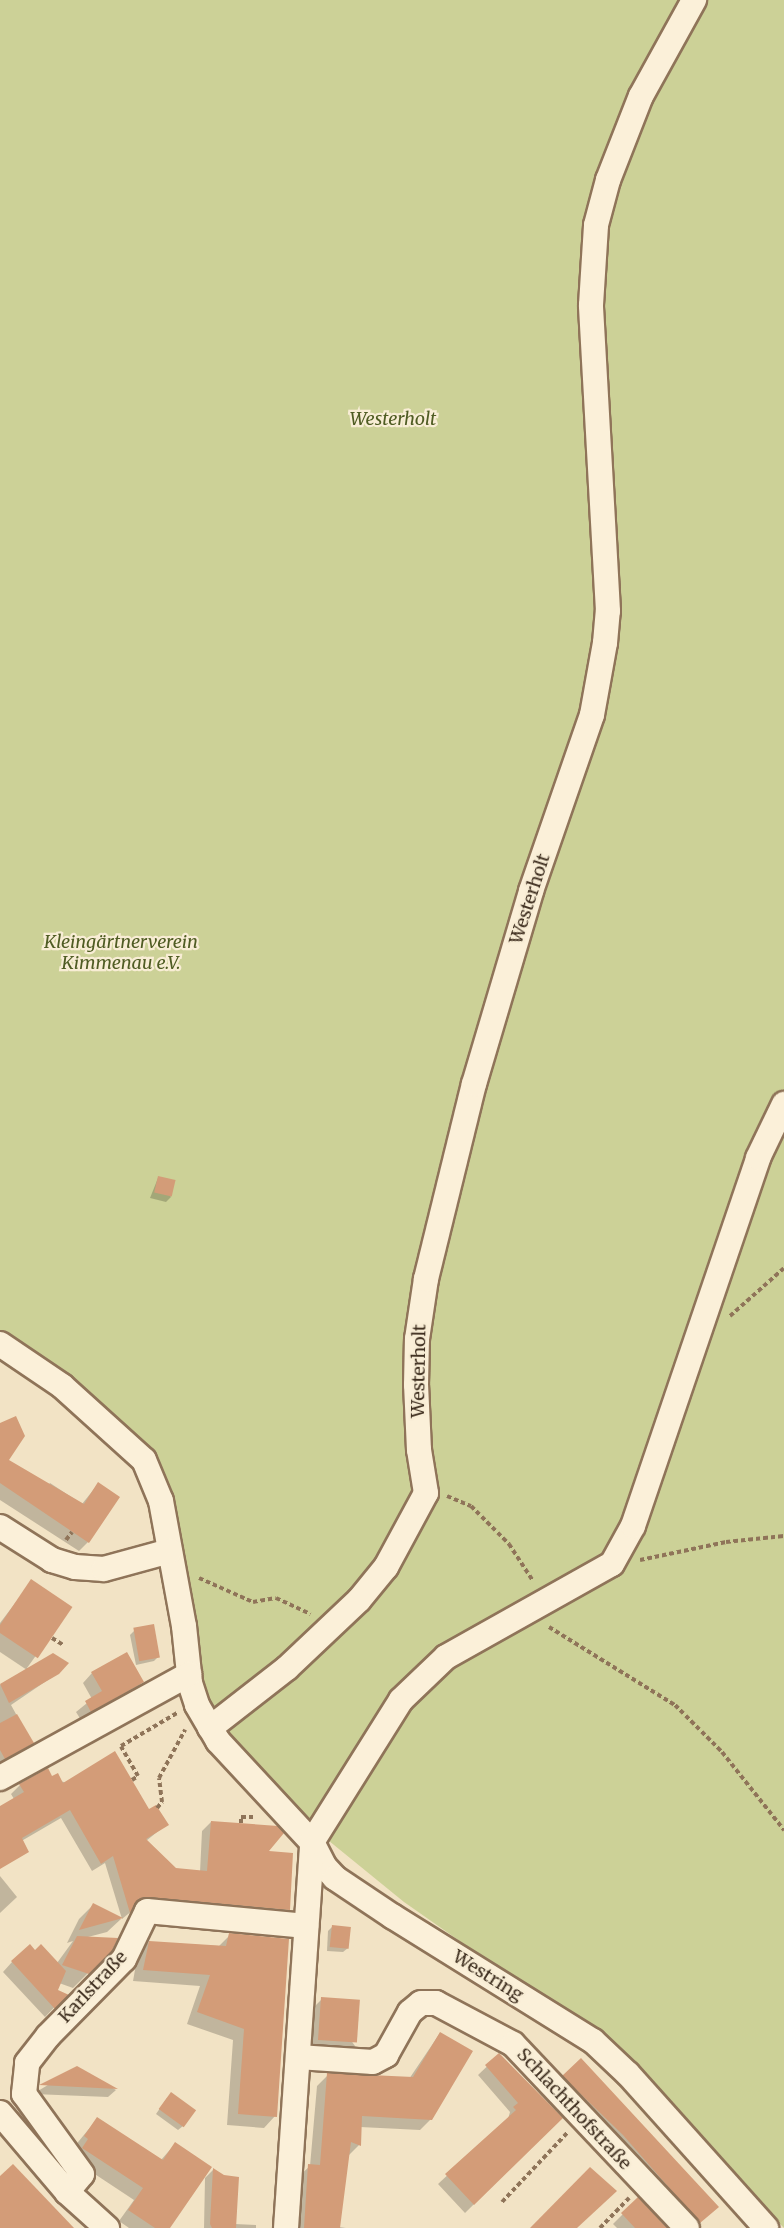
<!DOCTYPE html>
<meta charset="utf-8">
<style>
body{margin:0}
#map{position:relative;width:784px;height:2228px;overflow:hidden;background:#f2e3c5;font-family:Merriweather,serif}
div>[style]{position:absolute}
.green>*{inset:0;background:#ccd197}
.shadow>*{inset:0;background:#0003}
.building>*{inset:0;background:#d39c78;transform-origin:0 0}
.path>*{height:4px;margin-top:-2px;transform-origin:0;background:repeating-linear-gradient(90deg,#8f7459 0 4.5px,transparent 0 7.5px)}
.roads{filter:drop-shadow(2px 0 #8f7459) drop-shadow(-2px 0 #8f7459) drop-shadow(0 2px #8f7459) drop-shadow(0 -2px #8f7459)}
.minor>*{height:24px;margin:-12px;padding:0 12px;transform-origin:12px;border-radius:12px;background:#fbf0d9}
span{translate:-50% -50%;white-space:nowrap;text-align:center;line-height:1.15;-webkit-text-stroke:4.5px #f8edd5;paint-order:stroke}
.park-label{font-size:18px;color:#4f5c23;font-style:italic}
.street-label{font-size:18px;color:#3d2d1e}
</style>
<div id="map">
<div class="green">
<i style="clip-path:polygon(0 0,784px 0,784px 2228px,597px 2037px,404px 1902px,307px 1823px,227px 1736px,206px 1699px,157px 1470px,0 1334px)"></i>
</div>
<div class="shadow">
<i style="clip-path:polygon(158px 1178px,171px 1197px,166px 1202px,150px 1198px)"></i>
<i style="clip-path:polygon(0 1425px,7px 1461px,47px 1487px,50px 1483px,82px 1504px,98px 1484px,88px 1542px,79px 1551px,0 1500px)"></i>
<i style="clip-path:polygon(32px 1581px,71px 1607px,27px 1668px,58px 1673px,11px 1705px,32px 1743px,0 1765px,0 1685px,27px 1670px,0 1652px,0 1623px)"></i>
<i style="clip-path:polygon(135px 1630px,158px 1657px,154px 1661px,136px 1665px,130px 1635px)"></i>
<i style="clip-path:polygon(92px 1673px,142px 1682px,133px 1692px,81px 1720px,76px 1712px,92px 1699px,83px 1683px)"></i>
<i style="clip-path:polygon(52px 1778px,148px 1811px,167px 1824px,146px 1841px,175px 1870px,200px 1872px,202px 1831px,211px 1822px,266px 1852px,289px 1910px,280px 1918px,139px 1905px,122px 1919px,105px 1863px,92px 1871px,61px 1818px,6px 1850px,0 1840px,0 1808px,14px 1799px,11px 1794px,20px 1785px)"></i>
<i style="clip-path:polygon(0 1876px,17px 1897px,0 1913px)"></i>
<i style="clip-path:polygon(93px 1905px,121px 1919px,107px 1932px,88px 1937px,111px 1950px,73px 1988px,59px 1983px,56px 1991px,66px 1995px,45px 2017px,3px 1972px,12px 1962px,35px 1952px,57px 1963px,73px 1941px,67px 1943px,79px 1919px)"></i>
<i style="clip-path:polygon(332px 1927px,348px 1948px,343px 1952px,327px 1951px,328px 1931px)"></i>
<i style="clip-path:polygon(230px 1935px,275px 2116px,264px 2128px,227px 2125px,233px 2040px,187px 2024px,200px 1986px,133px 1981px,138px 1953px,149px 1942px,219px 1946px)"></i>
<i style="clip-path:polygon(322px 1999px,355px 2046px,346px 2055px,310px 2049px,313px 2008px)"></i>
<i style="clip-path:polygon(440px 2033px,431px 2119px,420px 2130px,360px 2127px,359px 2145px,348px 2156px,339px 2227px,346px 2228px,296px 2228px,298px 2177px,310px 2166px,317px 2086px,328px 2075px,409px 2079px)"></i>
<i style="clip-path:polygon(499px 2055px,561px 2118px,465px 2213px,438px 2184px,508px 2119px,510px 2112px,478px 2075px)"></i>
<i style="clip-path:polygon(581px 2060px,712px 2211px,695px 2226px,559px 2081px)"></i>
<i style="clip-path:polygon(76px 2068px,116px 2090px,108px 2097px,33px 2094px)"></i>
<i style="clip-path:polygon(167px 2098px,183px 2126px,178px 2130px,156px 2114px)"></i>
<i style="clip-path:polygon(97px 2119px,161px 2160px,175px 2144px,168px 2228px,129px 2228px,119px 2221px,134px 2200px,72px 2159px,74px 2147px)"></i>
<i style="clip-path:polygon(213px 2170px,224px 2177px,235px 2224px,256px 2225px,256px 2228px,204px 2228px,205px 2178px)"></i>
<i style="clip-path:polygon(638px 2199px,666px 2228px,617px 2228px,613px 2224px)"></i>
</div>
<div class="building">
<i style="left:158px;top:1176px;width:18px;height:17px;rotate:13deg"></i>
<i style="clip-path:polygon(16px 1416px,25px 1436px,9px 1460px,84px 1504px,98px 1482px,120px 1497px,89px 1543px,0 1483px,0 1423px)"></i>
<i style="left:31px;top:1579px;width:50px;height:62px;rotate:34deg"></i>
<i style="left:154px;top:1624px;width:34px;height:21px;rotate:80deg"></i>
<i style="clip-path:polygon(127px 1652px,144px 1682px,91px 1712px,85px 1701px,102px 1691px,91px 1672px)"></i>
<i style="clip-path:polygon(53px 1653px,69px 1663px,59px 1674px,9px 1703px,0 1684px)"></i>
<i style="clip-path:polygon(17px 1714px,34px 1743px,5px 1759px,0 1750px,0 1723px)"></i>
<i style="clip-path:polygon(115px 1751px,149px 1809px,156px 1805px,169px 1825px,146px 1839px,176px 1868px,207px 1871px,211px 1821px,278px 1826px,284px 1833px,269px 1851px,293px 1853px,290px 1910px,148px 1897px,139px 1899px,130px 1913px,113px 1856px,101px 1864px,70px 1810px,22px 1838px,29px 1852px,0 1869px,0 1806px,24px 1792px,19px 1784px,48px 1768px,52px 1776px,58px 1773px,63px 1783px)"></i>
<i style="clip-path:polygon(93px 1903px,123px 1918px,79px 1930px)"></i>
<i style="left:332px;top:1925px;width:19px;height:22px;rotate:6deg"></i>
<i style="clip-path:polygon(229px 1933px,289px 1939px,277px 2117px,238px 2114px,244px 2029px,197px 2012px,210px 1975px,143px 1970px,149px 1941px,226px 1946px)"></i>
<i style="clip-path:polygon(77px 1936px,118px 1938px,112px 1951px,89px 1974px,62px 1965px)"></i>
<i style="clip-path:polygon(30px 1944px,35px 1950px,41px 1944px,66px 1971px,58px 1990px,69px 1995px,55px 2009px,11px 1961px)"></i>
<i style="left:321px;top:1997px;width:39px;height:43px;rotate:4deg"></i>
<i style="clip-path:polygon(440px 2032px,473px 2051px,432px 2120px,362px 2116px,361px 2146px,351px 2142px,340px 2228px,304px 2228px,308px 2164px,320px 2165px,327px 2073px,413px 2077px)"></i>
<i style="clip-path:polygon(499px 2053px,563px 2118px,474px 2205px,445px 2174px,516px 2110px,513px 2107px,518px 2103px,485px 2065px)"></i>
<i style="clip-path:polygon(581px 2058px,719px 2207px,700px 2223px,623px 2135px,562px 2076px)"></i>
<i style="clip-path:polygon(77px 2066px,118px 2089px,39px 2085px)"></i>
<i style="left:171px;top:2092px;width:31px;height:21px;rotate:36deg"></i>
<i style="clip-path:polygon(97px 2117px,163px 2160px,175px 2142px,212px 2167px,170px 2228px,155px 2228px,128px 2210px,143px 2188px,82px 2148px,88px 2139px,84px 2136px)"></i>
<i style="clip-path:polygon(13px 2164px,74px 2228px,0 2228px,0 2176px)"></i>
<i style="clip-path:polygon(590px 2167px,617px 2191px,577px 2228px,530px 2228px)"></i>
<i style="clip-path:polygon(213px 2168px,224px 2175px,239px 2177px,236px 2228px,212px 2228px,210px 2224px)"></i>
<i style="clip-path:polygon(638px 2197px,667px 2228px,635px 2228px,621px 2213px)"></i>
</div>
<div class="path">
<i style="left:730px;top:1316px;width:72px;rotate:-41.6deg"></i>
<i style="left:447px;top:1496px;width:26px;rotate:23deg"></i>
<i style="left:471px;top:1506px;width:54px;rotate:45deg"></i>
<i style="left:509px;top:1544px;width:44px;rotate:57deg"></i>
<i style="left:66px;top:1540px;width:10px;rotate:-53deg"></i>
<i style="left:640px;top:1560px;width:88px;rotate:-11.8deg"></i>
<i style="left:726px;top:1542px;width:58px;rotate:-5.9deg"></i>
<i style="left:199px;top:1578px;width:59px;rotate:24deg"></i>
<i style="left:253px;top:1602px;width:23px;rotate:-10deg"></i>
<i style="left:276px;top:1598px;width:38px;rotate:25deg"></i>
<i style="left:549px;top:1627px;width:148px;rotate:31.8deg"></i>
<i style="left:675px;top:1705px;width:66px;rotate:45deg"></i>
<i style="left:722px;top:1752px;width:100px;rotate:51.5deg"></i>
<i style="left:52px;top:1638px;width:13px;rotate:32deg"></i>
<i style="left:132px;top:1780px;width:7px;rotate:-34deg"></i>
<i style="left:138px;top:1776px;width:34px;rotate:-120deg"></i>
<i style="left:121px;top:1746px;width:65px;rotate:-30.5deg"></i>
<i style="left:157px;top:1808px;width:8px;rotate:-50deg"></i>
<i style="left:162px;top:1802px;width:24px;rotate:-97deg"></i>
<i style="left:159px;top:1778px;width:55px;rotate:-61.6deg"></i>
<i style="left:241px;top:1823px;width:6px;rotate:-90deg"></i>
<i style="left:241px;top:1817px;width:15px"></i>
<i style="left:502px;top:2202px;width:95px;rotate:-46.7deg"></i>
<i style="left:600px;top:2228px;width:42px;rotate:-46deg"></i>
</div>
<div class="roads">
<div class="minor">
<i style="left:0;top:1344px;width:75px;rotate:34.1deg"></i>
<i style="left:62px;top:1386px;width:110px;rotate:42.1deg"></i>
<i style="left:144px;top:1460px;width:44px;rotate:67.5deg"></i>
<i style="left:161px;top:1501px;width:127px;rotate:79.6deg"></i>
<i style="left:184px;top:1626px;width:57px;rotate:84deg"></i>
<i style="left:190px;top:1683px;width:23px;rotate:72deg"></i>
<i style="left:197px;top:1705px;width:42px;rotate:59.7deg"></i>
<i style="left:218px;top:1741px;width:138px;rotate:47.1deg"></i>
<i style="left:312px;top:1842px;width:27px;rotate:63deg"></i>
<i style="left:324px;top:1866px;width:16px;rotate:47deg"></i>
<i style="left:335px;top:1878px;width:69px;rotate:33.7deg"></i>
<i style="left:392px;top:1916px;width:237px;rotate:31.9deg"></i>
<i style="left:593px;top:2041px;width:48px;rotate:43.3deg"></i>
<i style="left:628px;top:2074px;width:207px;rotate:48.1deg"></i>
<i style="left:0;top:1527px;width:62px;rotate:32.4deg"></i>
<i style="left:52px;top:1560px;width:24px;rotate:17deg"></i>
<i style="left:75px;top:1567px;width:29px;rotate:4deg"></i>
<i style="left:104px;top:1569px;width:68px;rotate:-15.3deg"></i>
<i style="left:210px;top:1728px;width:98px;rotate:-37.9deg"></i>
<i style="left:287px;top:1668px;width:99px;rotate:-43.4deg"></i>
<i style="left:359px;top:1600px;width:43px;rotate:-50.7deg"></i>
<i style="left:386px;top:1567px;width:84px;rotate:-61.6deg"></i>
<i style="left:426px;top:1493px;width:44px;rotate:-99.2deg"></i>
<i style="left:419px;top:1450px;width:65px;rotate:-92.6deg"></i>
<i style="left:416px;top:1385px;width:46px;rotate:-88.8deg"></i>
<i style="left:417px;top:1339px;width:61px;rotate:-81.5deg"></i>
<i style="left:426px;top:1279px;width:201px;rotate:-76.2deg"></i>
<i style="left:474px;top:1084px;width:201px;rotate:-73.5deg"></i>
<i style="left:531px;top:891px;width:186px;rotate:-70.9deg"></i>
<i style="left:592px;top:715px;width:73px;rotate:-79.8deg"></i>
<i style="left:605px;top:643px;width:32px;rotate:-85deg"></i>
<i style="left:608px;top:611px;width:306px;rotate:-93.2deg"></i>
<i style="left:591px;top:305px;width:80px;rotate:-86.4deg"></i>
<i style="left:596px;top:225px;width:47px;rotate:-75.1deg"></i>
<i style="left:608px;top:180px;width:90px;rotate:-68.6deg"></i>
<i style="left:641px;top:96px;width:110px;rotate:-61.1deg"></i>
<i style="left:0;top:1778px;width:216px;rotate:-28.8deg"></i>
<i style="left:298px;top:2057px;width:75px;rotate:3.8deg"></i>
<i style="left:373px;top:2062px;width:15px;rotate:-28deg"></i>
<i style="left:386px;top:2055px;width:49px;rotate:-60.8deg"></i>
<i style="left:410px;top:2012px;width:14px;rotate:-39deg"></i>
<i style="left:421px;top:2003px;width:15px"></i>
<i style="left:436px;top:2003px;width:87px;rotate:28deg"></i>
<i style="left:513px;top:2044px;width:253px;rotate:46.6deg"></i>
<i style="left:0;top:2113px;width:104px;rotate:49.7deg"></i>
<i style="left:67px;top:2192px;width:54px;rotate:42deg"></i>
<i style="left:67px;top:2192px;width:23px;rotate:-50deg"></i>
<i style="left:82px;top:2174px;width:99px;rotate:-125.9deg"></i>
<i style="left:24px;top:2094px;width:31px;rotate:-84deg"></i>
<i style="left:27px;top:2063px;width:34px;rotate:-52deg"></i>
<i style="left:48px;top:2036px;width:108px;rotate:-45.4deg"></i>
<i style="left:124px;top:1959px;width:53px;rotate:-64.4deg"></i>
<i style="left:147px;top:1911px;width:160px;rotate:5.4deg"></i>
<i style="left:286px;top:2228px;width:387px;rotate:-86.1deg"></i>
<i style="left:312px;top:1842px;width:168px;rotate:-57.9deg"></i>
<i style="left:401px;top:1700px;width:62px;rotate:-43.7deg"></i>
<i style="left:446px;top:1657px;width:190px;rotate:-29.3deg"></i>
<i style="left:612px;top:1564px;width:43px;rotate:-61.1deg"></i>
<i style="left:633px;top:1526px;width:389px;rotate:-71.2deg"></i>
<i style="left:758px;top:1158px;width:60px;rotate:-64.3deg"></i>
</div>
</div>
<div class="park-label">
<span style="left:393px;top:419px">Westerholt</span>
<span style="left:121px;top:953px">Kleingärtnerverein<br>Kimmenau e.V.</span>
</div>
<div class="street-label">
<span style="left:530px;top:899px;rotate:-72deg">Westerholt</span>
<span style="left:419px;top:1371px;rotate:-89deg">Westerholt</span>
<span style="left:488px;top:1976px;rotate:32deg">Westring</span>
<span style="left:93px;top:1987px;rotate:-47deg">Karlstraße</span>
<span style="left:574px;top:2109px;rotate:47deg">Schlachthofstraße</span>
</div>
</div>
